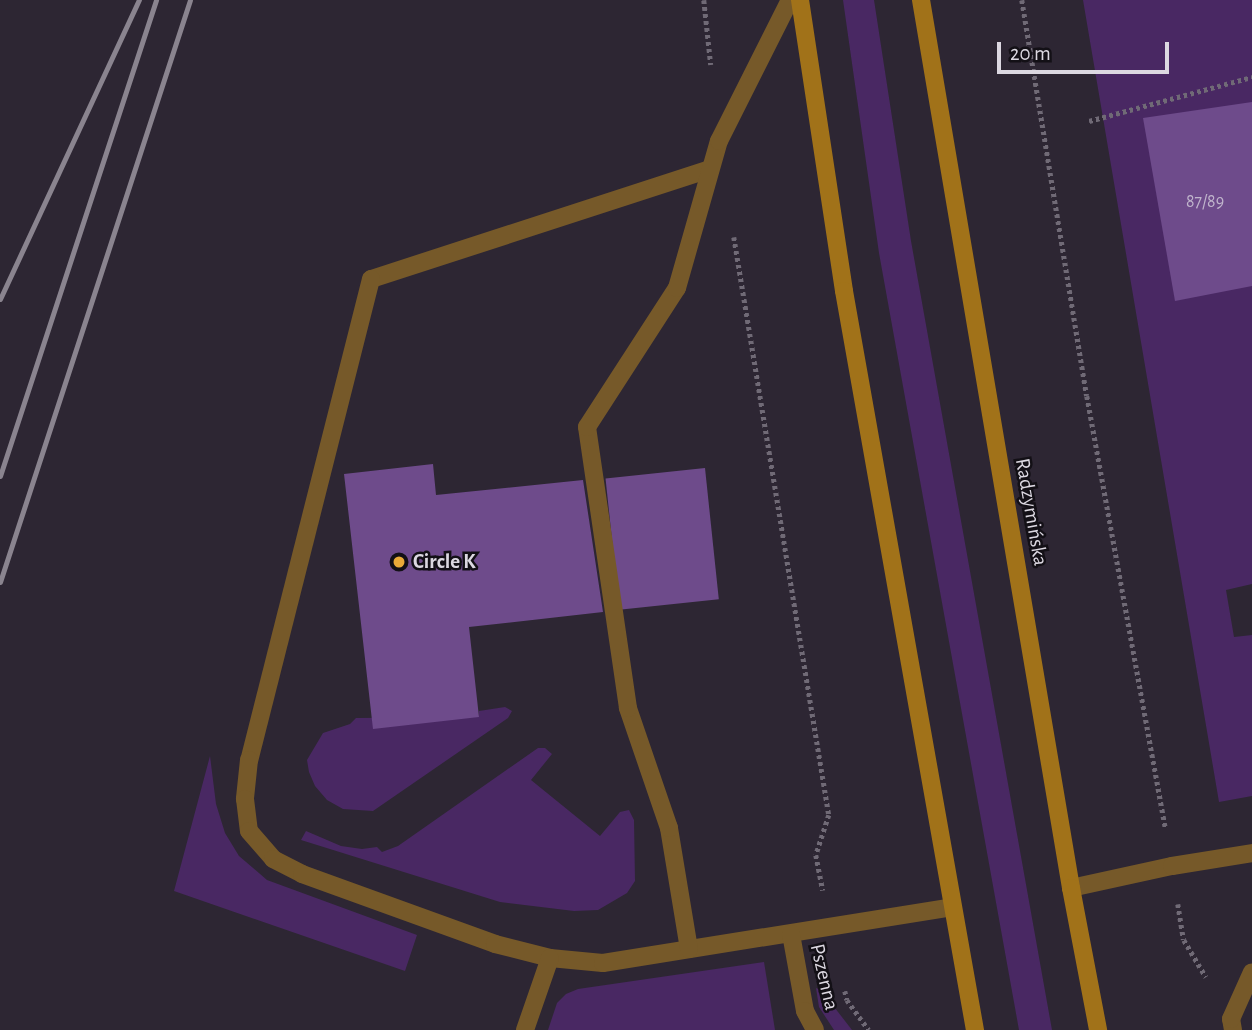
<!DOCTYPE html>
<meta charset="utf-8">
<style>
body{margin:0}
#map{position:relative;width:1252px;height:1030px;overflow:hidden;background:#2d2633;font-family:"Alegreya Sans",sans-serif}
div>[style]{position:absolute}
.green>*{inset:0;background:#492863}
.building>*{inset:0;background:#6e4b8b;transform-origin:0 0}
.path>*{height:4.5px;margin-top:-2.25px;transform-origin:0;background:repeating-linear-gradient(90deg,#706a76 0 3.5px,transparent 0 7px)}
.lane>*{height:18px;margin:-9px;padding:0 9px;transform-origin:9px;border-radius:9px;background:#765929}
.street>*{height:18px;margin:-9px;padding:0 9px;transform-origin:9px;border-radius:9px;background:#765929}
.secondary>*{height:18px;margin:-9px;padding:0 9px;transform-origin:9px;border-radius:9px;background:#a17219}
.rail>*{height:5px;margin:-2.5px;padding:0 2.5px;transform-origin:2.5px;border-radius:2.5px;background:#8a848f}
.dots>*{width:19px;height:19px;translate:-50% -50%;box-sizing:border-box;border:4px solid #131016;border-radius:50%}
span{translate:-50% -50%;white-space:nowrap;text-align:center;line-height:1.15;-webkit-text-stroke:5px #131016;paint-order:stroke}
.number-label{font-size:18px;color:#c0b5cc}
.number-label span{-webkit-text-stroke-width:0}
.street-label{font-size:21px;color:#dcd8e1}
.poi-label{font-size:21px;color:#dcd8e1;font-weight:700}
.left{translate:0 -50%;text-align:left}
.scale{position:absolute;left:997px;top:42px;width:172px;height:32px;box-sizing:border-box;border:4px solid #dcd8e1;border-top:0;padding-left:9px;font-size:21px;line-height:24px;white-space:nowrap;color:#dcd8e1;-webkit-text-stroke:5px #131016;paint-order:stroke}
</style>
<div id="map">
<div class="green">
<i style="clip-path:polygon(843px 0,874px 0,911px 241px,1052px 1030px,1019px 1030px,879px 253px)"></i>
<i style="clip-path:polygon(1083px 0,1252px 0,1252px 584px,1226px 590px,1234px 637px,1252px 635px,1252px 796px,1219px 802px)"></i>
<i style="clip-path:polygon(505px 707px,512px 711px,508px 718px,373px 811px,343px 809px,327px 800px,315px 786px,309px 772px,307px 760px,323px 733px,350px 724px,356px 718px,479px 717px,479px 711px)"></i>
<i style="clip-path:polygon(538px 748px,545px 748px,552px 754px,531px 780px,600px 836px,620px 812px,629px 810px,634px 820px,635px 881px,627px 893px,598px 910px,574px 911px,500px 902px,301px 840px,306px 831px,341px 846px,362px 849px,377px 847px,382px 852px,398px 846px)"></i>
<i style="clip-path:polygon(210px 756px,216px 804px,225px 833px,239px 856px,267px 880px,417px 935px,405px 971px,174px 891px)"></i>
<i style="clip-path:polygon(764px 962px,775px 1030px,548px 1030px,557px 1003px,566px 994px,578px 989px)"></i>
<i style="clip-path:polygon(816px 988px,821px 990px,852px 1030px,834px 1030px,819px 1007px)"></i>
</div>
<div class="building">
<i style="clip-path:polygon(1252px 102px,1252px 286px,1175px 301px,1143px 118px)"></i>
<i style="clip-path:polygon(433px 464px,436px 495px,583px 480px,603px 612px,469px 627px,479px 717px,373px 729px,344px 474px)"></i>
<i style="left:705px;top:468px;width:132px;height:100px;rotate:84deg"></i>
</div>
<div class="path">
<i style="left:704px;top:0;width:65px;rotate:83.9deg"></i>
<i style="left:1022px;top:0;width:401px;rotate:80.7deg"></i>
<i style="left:1087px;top:396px;width:438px;rotate:79.7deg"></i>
<i style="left:1089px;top:121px;width:169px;rotate:-15.1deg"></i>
<i style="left:734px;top:237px;width:586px;rotate:80.67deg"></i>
<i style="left:829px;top:815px;width:42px;rotate:108deg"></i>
<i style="left:816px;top:855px;width:36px;rotate:79deg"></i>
<i style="left:1178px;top:904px;width:36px;rotate:81deg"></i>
<i style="left:1184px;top:940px;width:43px;rotate:59.3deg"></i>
<i style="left:845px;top:991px;width:9px;rotate:77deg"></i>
<i style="left:847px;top:1000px;width:37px;rotate:54deg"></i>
</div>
<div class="lane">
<i style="left:710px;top:169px;width:356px;rotate:162deg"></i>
<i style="left:371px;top:279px;width:496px;rotate:104.2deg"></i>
<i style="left:249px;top:760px;width:39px;rotate:96deg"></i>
<i style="left:245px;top:799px;width:32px;rotate:83deg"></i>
<i style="left:249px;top:831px;width:37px;rotate:49deg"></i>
<i style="left:273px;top:859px;width:33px;rotate:27deg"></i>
<i style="left:302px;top:874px;width:205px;rotate:19.9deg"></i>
<i style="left:495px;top:944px;width:57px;rotate:14.3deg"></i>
<i style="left:550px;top:958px;width:53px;rotate:5.4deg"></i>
<i style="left:603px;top:963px;width:354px;rotate:-9.1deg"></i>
<i style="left:791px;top:934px;width:78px;rotate:79.7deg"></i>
<i style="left:805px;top:1011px;width:21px;rotate:62deg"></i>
<i style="left:689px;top:949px;width:123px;rotate:-99.4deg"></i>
<i style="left:669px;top:828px;width:127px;rotate:-108.9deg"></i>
<i style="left:628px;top:708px;width:284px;rotate:-98.3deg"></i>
<i style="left:587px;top:427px;width:166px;rotate:-57.1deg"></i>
<i style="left:677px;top:288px;width:153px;rotate:-74.1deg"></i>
<i style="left:719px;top:141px;width:158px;rotate:-63.3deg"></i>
<i style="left:525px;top:1030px;width:76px;rotate:-70.9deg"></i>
<i style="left:1233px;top:1030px;width:11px;rotate:-100deg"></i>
<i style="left:1231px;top:1019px;width:51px;rotate:-65.9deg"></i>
</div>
<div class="street">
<i style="left:1071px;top:888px;width:103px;rotate:-12.3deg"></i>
<i style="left:1172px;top:866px;width:81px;rotate:-9.2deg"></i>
</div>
<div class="secondary">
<i style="left:800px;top:0;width:294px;rotate:81.4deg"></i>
<i style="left:844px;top:291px;width:751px;rotate:79.95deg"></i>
<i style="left:921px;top:0;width:901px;rotate:80.41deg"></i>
<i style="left:1071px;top:888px;width:145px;rotate:79.2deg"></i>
</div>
<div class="rail">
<i style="left:0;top:299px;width:330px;rotate:-65.1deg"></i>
<i style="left:0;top:476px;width:501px;rotate:-71.85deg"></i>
<i style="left:0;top:582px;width:612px;rotate:-71.92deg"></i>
</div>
<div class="dots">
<i style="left:399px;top:562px;background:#eaaa38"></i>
</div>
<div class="number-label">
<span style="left:1205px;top:202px">87/89</span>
</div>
<div class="street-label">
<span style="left:1031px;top:512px;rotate:80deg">Radzymińska</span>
<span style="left:824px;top:977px;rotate:77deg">Pszenna</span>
</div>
<div class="poi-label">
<span class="left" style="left:413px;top:562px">Circle K</span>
</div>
<div class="scale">20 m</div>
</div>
